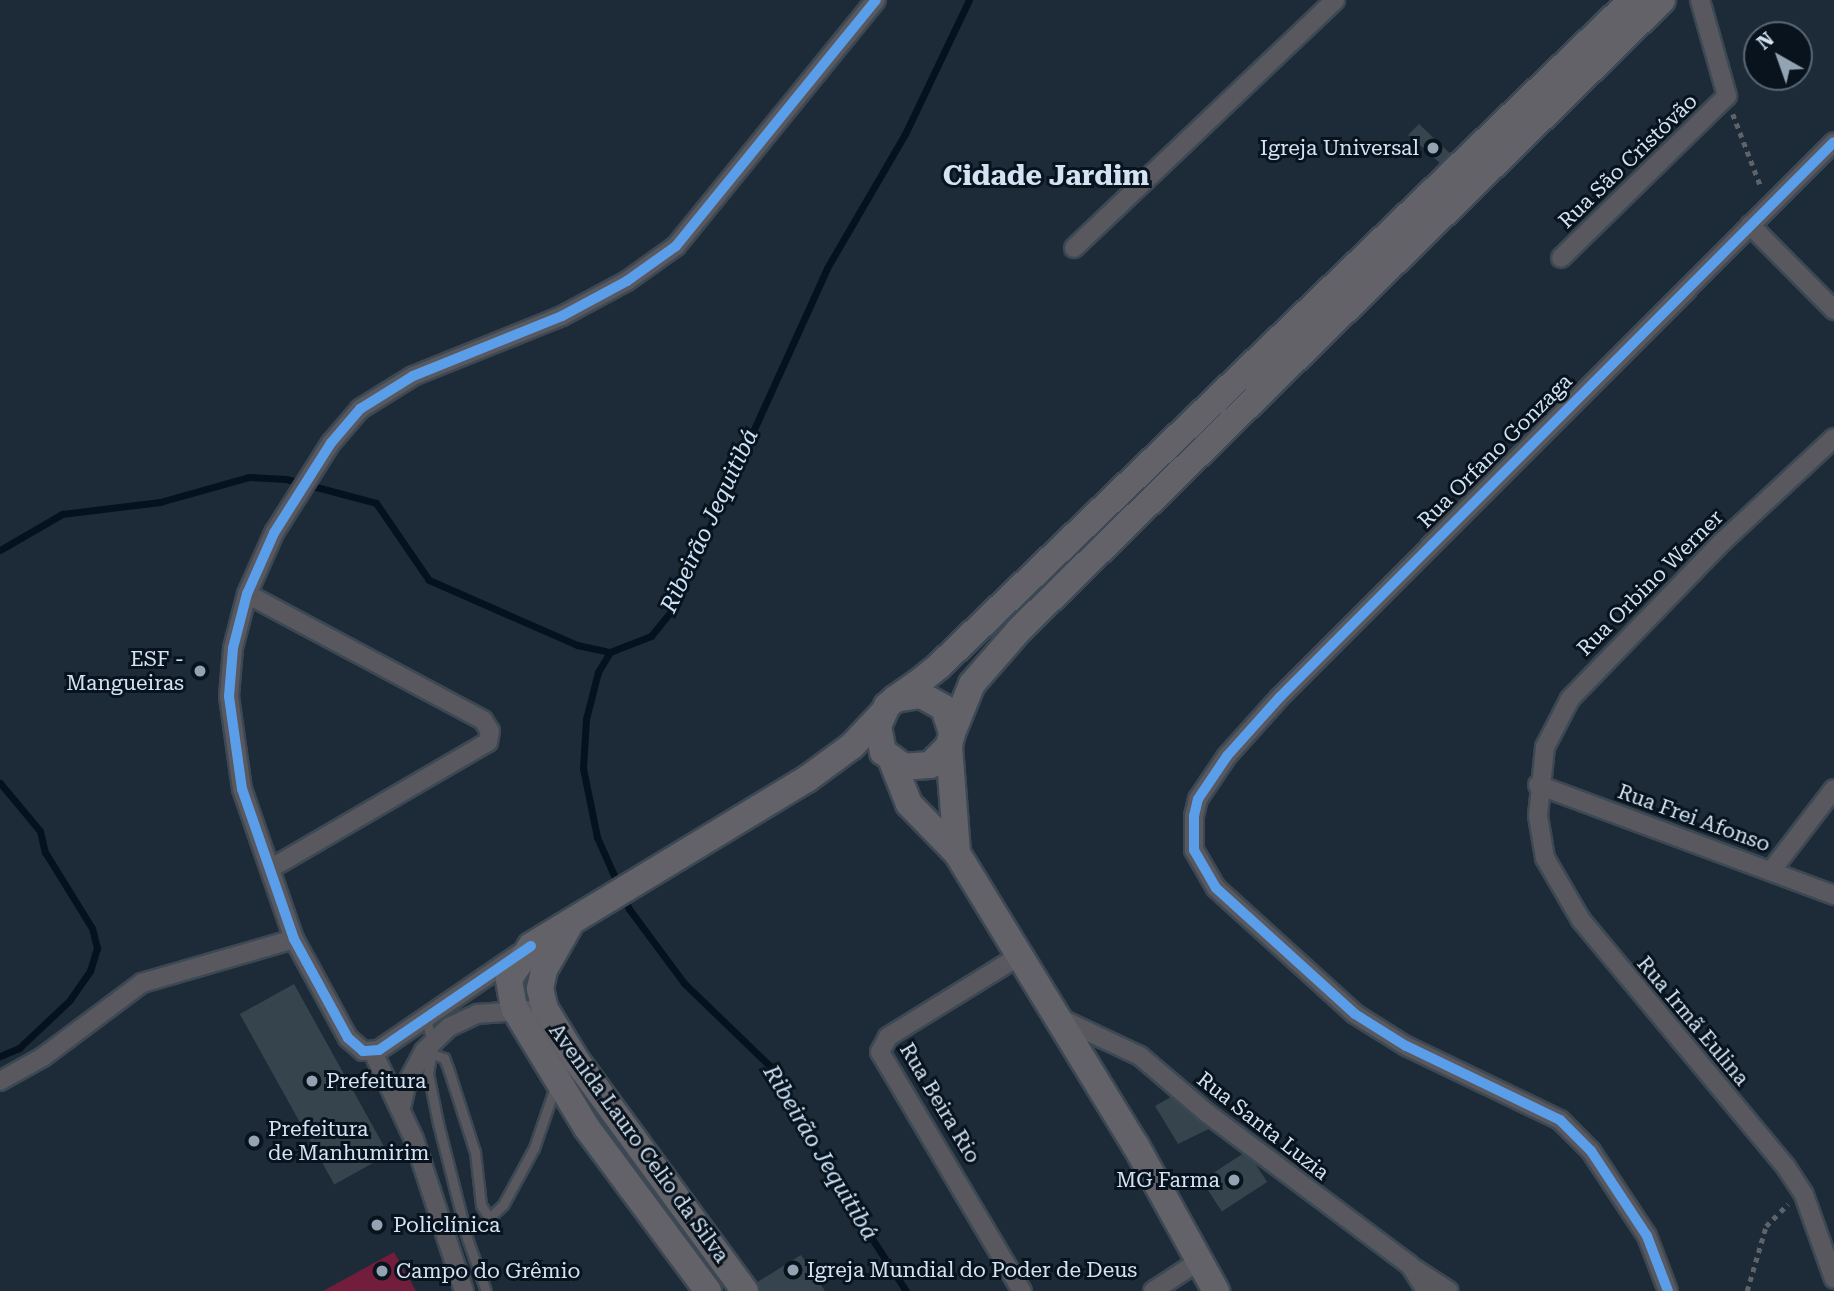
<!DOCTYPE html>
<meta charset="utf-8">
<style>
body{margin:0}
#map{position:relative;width:1834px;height:1291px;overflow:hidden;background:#1c2b37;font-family:"Roboto Serif",serif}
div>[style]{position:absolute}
.green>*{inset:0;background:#721d3b}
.stream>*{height:7px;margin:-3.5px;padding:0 3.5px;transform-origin:3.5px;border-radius:3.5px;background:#05121e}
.building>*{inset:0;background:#35444d;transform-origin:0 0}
.path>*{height:4.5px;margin-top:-2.25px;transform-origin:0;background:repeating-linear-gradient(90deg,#5e6269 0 5px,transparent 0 10px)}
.roads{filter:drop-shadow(2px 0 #3c4853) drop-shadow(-2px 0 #3c4853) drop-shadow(0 2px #3c4853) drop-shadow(0 -2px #3c4853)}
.lane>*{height:9px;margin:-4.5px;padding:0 4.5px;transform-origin:4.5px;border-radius:4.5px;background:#58585e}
.street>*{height:18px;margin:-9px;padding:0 9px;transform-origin:9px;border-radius:9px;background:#58585e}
.secondary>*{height:26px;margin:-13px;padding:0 13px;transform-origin:13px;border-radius:13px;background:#636269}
.cycleway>*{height:10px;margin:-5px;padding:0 5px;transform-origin:5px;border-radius:5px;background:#5a9eea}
.dots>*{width:19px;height:19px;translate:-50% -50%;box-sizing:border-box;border:4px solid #08131d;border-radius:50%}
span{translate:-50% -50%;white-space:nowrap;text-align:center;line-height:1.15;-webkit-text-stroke:6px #08131d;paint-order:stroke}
.poi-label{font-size:21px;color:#d3e3f3}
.right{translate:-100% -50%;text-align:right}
.left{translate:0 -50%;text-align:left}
.street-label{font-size:21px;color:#d3e3f3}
.water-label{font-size:23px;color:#cbe2f7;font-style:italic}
.district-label{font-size:28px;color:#d3e3f3;font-weight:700}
.north{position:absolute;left:1743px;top:21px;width:70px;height:70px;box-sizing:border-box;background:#08131d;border:2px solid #596673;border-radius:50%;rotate:320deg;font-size:19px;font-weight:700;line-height:28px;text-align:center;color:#d3e3f3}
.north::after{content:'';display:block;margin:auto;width:24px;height:32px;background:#93a3b1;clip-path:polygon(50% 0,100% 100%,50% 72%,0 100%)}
</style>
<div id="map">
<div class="green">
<i style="clip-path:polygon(394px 1252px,416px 1291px,323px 1291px)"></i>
</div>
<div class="stream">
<i style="left:0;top:550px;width:72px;rotate:-30.1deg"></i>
<i style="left:62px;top:514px;width:99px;rotate:-7deg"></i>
<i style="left:160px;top:502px;width:92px;rotate:-15.7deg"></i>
<i style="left:249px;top:477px;width:37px;rotate:3deg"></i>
<i style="left:286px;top:479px;width:93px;rotate:14.9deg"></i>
<i style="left:376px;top:503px;width:93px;rotate:55.5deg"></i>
<i style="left:429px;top:580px;width:162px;rotate:23.7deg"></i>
<i style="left:577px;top:645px;width:34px;rotate:12deg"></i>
<i style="left:0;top:783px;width:62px;rotate:50.2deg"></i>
<i style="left:40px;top:831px;width:22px;rotate:77deg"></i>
<i style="left:45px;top:852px;width:89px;rotate:58.3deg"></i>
<i style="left:92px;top:928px;width:21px;rotate:76deg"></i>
<i style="left:97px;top:948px;width:24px;rotate:107deg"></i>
<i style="left:90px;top:971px;width:35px;rotate:125deg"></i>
<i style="left:70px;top:1000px;width:70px;rotate:136.7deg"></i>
<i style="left:19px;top:1048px;width:21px;rotate:157deg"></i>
<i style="left:906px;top:1291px;width:160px;rotate:-123deg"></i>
<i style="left:819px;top:1157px;width:98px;rotate:-117.3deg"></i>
<i style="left:774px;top:1070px;width:125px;rotate:-136deg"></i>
<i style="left:684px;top:983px;width:92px;rotate:-126.6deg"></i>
<i style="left:629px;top:909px;width:79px;rotate:-114deg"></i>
<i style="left:597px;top:837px;width:70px;rotate:-101.5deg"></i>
<i style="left:583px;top:768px;width:49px;rotate:-86.5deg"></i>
<i style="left:586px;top:719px;width:49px;rotate:-75.7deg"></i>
<i style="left:598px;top:672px;width:23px;rotate:-59deg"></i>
<i style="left:610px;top:652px;width:44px;rotate:-21.3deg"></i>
<i style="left:651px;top:636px;width:33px;rotate:-51deg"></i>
<i style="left:672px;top:610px;width:375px;rotate:-65.6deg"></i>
<i style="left:827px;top:268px;width:155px;rotate:-59.8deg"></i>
<i style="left:905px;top:134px;width:148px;rotate:-64.5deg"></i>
</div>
<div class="building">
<i style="clip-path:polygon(1419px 124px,1458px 161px,1449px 171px,1408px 135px)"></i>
<i style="left:294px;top:984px;width:195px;height:62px;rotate:61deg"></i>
<i style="clip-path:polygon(1176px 1094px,1217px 1125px,1178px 1144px,1155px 1106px)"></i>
<i style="left:1247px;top:1151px;width:37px;height:54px;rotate:57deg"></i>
<i style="clip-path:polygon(801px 1255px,825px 1291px,755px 1291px,751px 1286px)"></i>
</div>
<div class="path">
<i style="left:1733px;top:114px;width:78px;rotate:69deg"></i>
<i style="left:1747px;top:1291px;width:68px;rotate:-73.7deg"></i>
<i style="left:1766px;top:1226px;width:31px;rotate:-45deg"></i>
</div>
<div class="roads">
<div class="lane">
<i style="left:426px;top:1020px;width:26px;rotate:74deg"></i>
<i style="left:433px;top:1045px;width:28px;rotate:100deg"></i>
<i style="left:428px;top:1073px;width:51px;rotate:78.7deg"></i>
<i style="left:438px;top:1123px;width:119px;rotate:75.8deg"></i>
<i style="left:467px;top:1238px;width:56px;rotate:70.3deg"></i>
<i style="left:432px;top:1054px;width:13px;rotate:18deg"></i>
<i style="left:444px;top:1058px;width:11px;rotate:68deg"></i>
<i style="left:448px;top:1068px;width:88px;rotate:72.2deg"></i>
<i style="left:475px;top:1152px;width:53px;rotate:83.5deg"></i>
<i style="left:481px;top:1205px;width:15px;rotate:58deg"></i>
<i style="left:489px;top:1218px;width:19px;rotate:-43deg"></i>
<i style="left:503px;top:1205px;width:65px;rotate:-61.5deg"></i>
<i style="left:534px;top:1148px;width:65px;rotate:-71deg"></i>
</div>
<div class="street">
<i style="left:1750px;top:225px;width:120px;rotate:45.3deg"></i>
<i style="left:1074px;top:248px;width:360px;rotate:-43.5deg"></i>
<i style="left:1561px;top:258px;width:232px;rotate:-44.3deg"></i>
<i style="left:1727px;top:96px;width:100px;rotate:-105.7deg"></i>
<i style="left:1834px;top:438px;width:153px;rotate:137.1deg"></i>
<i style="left:1722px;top:542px;width:219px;rotate:134.1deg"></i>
<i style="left:1570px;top:699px;width:54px;rotate:117.5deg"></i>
<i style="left:1545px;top:747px;width:69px;rotate:95.8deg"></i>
<i style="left:1538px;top:816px;width:43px;rotate:80.5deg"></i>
<i style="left:1545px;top:858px;width:72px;rotate:59.9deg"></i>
<i style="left:1581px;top:920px;width:321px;rotate:50.3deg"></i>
<i style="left:1786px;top:1167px;width:33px;rotate:57deg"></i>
<i style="left:1804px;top:1195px;width:89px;rotate:70.3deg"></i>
<i style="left:247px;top:594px;width:268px;rotate:28.1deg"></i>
<i style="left:483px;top:720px;width:13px;rotate:58deg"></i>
<i style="left:490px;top:731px;width:11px;rotate:100deg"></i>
<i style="left:488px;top:742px;width:252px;rotate:149.8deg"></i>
<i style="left:1538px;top:785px;width:316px;rotate:20.4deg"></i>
<i style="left:1771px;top:871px;width:103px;rotate:-52.5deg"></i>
<i style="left:519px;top:954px;width:170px;rotate:145.6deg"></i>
<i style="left:379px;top:1050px;width:16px;rotate:176deg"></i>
<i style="left:363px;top:1051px;width:20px;rotate:-139deg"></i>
<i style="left:348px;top:1038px;width:113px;rotate:-118.6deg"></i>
<i style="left:294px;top:939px;width:159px;rotate:-109.1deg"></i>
<i style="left:242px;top:789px;width:94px;rotate:-98deg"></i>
<i style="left:229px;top:696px;width:48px;rotate:-85.2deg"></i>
<i style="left:233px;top:648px;width:56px;rotate:-75.5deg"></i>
<i style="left:247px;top:594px;width:67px;rotate:-66.1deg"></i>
<i style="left:274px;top:533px;width:107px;rotate:-57.7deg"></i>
<i style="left:331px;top:443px;width:45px;rotate:-49.5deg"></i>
<i style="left:360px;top:409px;width:62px;rotate:-31.9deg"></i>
<i style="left:413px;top:376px;width:161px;rotate:-21.9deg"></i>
<i style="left:562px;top:316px;width:74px;rotate:-28.3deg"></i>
<i style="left:627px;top:281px;width:60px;rotate:-35.5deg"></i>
<i style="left:676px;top:246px;width:317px;rotate:-50.9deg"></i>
<i style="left:1019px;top:956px;width:154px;rotate:148.3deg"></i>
<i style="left:888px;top:1037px;width:17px;rotate:118deg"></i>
<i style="left:880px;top:1052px;width:278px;rotate:59.3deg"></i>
<i style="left:1057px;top:1017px;width:92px;rotate:25.2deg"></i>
<i style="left:1140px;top:1056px;width:89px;rotate:40.5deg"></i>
<i style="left:1208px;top:1114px;width:252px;rotate:36.8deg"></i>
<i style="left:1410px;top:1265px;width:31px;rotate:58deg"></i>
<i style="left:373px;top:1052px;width:96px;rotate:64.8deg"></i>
<i style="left:414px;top:1139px;width:160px;rotate:71.8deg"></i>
<i style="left:0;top:1081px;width:49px;rotate:-29.2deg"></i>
<i style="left:43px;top:1057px;width:124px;rotate:-36.8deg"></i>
<i style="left:142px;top:983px;width:158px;rotate:-16.1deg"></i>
<i style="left:401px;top:1108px;width:26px;rotate:-77deg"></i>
<i style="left:407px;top:1083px;width:36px;rotate:-62deg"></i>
<i style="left:424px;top:1051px;width:35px;rotate:-44deg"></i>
<i style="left:449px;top:1027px;width:31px;rotate:-25deg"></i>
<i style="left:477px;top:1014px;width:68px;rotate:-4.2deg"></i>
<i style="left:1415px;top:1269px;width:40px;rotate:32.9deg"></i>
<i style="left:1153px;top:1291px;width:55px;rotate:-33.1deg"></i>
<i style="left:1668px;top:1291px;width:59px;rotate:-110.9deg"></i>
<i style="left:1647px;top:1236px;width:102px;rotate:-123.4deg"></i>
<i style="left:1591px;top:1151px;width:44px;rotate:-135deg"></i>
<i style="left:1560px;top:1120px;width:171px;rotate:-154.3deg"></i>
<i style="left:1406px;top:1046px;width:60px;rotate:-147.9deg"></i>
<i style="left:1355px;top:1014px;width:188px;rotate:-137.8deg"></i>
<i style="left:1216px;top:888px;width:44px;rotate:-120.1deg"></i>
<i style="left:1194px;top:850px;width:34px;rotate:-90deg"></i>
<i style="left:1194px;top:816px;width:17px;rotate:-77deg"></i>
<i style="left:1198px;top:799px;width:52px;rotate:-56deg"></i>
<i style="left:1227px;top:756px;width:79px;rotate:-48.1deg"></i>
<i style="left:1280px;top:697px;width:784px;rotate:-45.05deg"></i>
</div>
<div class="secondary">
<i style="left:895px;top:699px;width:26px;rotate:-9deg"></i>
<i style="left:921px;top:695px;width:26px;rotate:29deg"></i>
<i style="left:944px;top:708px;width:26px;rotate:72deg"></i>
<i style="left:952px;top:733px;width:13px;rotate:103deg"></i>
<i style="left:949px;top:746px;width:27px;rotate:135deg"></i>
<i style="left:930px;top:765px;width:26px;rotate:176deg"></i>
<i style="left:904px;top:767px;width:26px;rotate:-144deg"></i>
<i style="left:883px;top:752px;width:26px;rotate:-101deg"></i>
<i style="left:878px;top:726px;width:22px;rotate:-66deg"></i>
<i style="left:887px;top:706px;width:11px;rotate:-41deg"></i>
<i style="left:895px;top:699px;width:28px;rotate:-35deg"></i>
<i style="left:918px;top:683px;width:27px;rotate:-39deg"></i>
<i style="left:939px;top:666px;width:961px;rotate:-43.86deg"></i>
<i style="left:952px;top:733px;width:53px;rotate:-67.8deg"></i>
<i style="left:972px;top:684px;width:72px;rotate:-49deg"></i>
<i style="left:1019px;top:630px;width:900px;rotate:-44.41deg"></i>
<i style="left:949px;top:746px;width:107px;rotate:85.7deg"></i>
<i style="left:892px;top:761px;width:46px;rotate:68.4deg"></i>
<i style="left:909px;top:804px;width:69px;rotate:45.6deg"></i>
<i style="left:957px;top:853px;width:343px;rotate:58.6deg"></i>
<i style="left:1136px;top:1146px;width:166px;rotate:61.1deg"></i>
<i style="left:569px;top:926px;width:51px;rotate:119.6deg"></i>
<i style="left:544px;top:970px;width:19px;rotate:102deg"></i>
<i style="left:540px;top:989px;width:21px;rotate:76deg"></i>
<i style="left:545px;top:1009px;width:63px;rotate:58.6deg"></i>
<i style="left:578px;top:1063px;width:283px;rotate:53.8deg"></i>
<i style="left:708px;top:1291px;width:203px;rotate:-126.6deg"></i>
<i style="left:587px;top:1128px;width:140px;rotate:-121.3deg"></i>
<i style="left:514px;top:1008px;width:29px;rotate:-100deg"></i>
<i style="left:509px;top:979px;width:40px;rotate:-56deg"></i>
<i style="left:531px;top:946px;width:323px;rotate:-31.2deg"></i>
<i style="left:807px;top:779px;width:56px;rotate:-36.3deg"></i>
<i style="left:852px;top:746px;width:44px;rotate:-46.8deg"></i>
</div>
</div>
<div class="cycleway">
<i style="left:531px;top:946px;width:184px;rotate:145.6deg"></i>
<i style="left:379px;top:1050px;width:16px;rotate:176deg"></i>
<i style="left:363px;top:1051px;width:20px;rotate:-139deg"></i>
<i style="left:348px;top:1038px;width:113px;rotate:-118.6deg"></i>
<i style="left:294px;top:939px;width:159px;rotate:-109.1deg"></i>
<i style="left:242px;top:789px;width:94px;rotate:-98deg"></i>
<i style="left:229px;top:696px;width:48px;rotate:-85.2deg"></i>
<i style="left:233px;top:648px;width:56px;rotate:-75.5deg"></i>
<i style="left:247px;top:594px;width:67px;rotate:-66.1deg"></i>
<i style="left:274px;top:533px;width:107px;rotate:-57.7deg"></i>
<i style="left:331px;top:443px;width:45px;rotate:-49.5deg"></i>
<i style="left:360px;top:409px;width:62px;rotate:-31.9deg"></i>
<i style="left:413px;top:376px;width:161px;rotate:-21.9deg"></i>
<i style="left:562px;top:316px;width:74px;rotate:-28.3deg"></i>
<i style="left:627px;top:281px;width:60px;rotate:-35.5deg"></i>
<i style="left:676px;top:246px;width:317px;rotate:-50.9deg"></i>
<i style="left:1668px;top:1291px;width:59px;rotate:-110.9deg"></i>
<i style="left:1647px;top:1236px;width:102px;rotate:-123.4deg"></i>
<i style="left:1591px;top:1151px;width:44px;rotate:-135deg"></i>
<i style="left:1560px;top:1120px;width:171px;rotate:-154.3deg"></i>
<i style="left:1406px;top:1046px;width:60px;rotate:-147.9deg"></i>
<i style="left:1355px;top:1014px;width:188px;rotate:-137.8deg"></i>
<i style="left:1216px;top:888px;width:44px;rotate:-120.1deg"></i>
<i style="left:1194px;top:850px;width:34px;rotate:-90deg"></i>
<i style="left:1194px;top:816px;width:17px;rotate:-77deg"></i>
<i style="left:1198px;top:799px;width:52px;rotate:-56deg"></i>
<i style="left:1227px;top:756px;width:79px;rotate:-48.1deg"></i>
<i style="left:1280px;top:697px;width:784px;rotate:-45.05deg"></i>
</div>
<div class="dots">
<i style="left:1433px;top:148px;background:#93a3b1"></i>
<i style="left:200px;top:671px;background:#93a3b1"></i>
<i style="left:312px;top:1081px;background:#93a3b1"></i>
<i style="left:254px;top:1141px;background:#93a3b1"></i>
<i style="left:1234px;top:1180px;background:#93a3b1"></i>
<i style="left:377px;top:1225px;background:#93a3b1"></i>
<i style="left:793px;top:1270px;background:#93a3b1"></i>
<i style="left:382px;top:1271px;background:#93a3b1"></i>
</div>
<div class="poi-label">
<span class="right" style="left:1419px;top:148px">Igreja Universal</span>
<span class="right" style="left:184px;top:671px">ESF -<br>Mangueiras</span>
<span class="left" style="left:326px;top:1081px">Prefeitura</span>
<span class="left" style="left:268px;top:1141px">Prefeitura<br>de Manhumirim</span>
<span class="right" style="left:1220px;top:1180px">MG Farma</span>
<span class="left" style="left:393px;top:1225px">Policlínica</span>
<span class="left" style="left:807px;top:1270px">Igreja Mundial do Poder de Deus</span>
<span class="left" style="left:396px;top:1271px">Campo do Grêmio</span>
</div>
<div class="street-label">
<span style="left:1628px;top:161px;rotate:-44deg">Rua São Cristóvão</span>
<span style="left:1495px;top:451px;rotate:-45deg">Rua Orfano Gonzaga</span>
<span style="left:1650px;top:583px;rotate:-45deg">Rua Orbino Werner</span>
<span style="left:1694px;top:818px;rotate:20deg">Rua Frei Afonso</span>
<span style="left:1693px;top:1021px;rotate:50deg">Rua Irmã Eulina</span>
<span style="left:940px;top:1103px;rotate:59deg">Rua Beira Rio</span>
<span style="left:1263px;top:1126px;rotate:38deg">Rua Santa Luzia</span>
<span style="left:639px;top:1143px;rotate:54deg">Avenida Lauro Celio da Silva</span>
</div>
<div class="water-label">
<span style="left:710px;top:521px;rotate:-65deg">Ribeirão Jequitibá</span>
<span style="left:820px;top:1153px;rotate:59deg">Ribeirão Jequitibá</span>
</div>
<div class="district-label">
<span style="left:1046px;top:176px">Cidade Jardim</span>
</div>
<div class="north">N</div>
</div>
